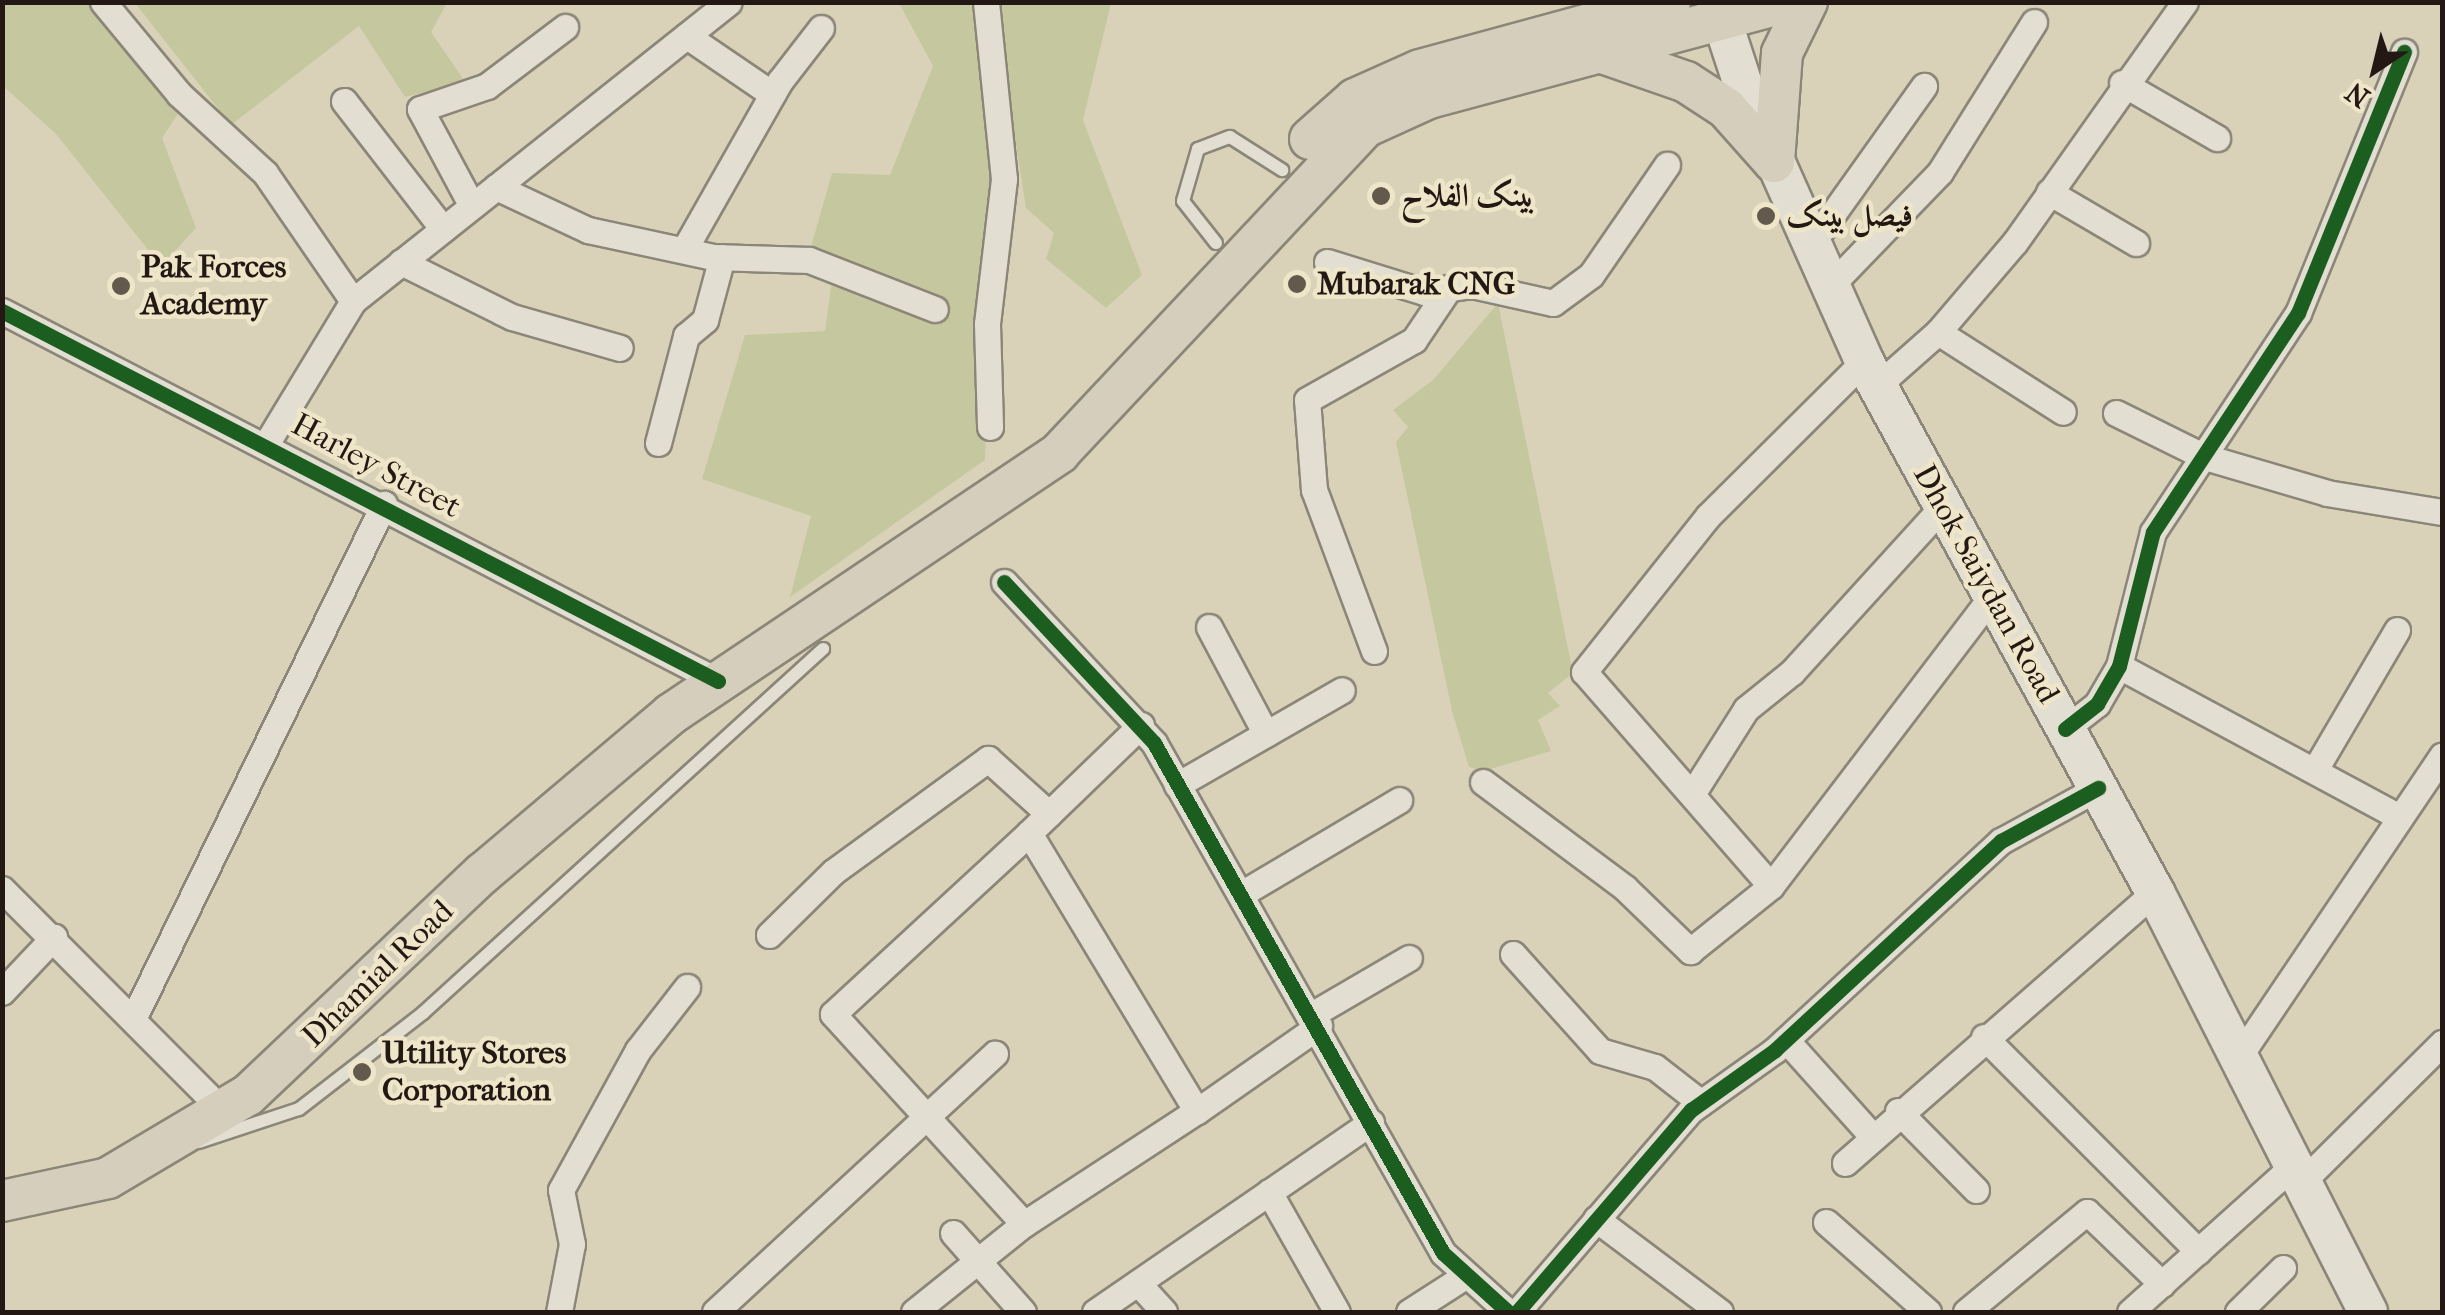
<!DOCTYPE html>
<meta charset="utf-8">
<style>
body{margin:0}
#map{position:relative;width:2445px;height:1315px;overflow:hidden;background:#d9d2b9;font-family:"IM FELL French Canon",Amiri,serif}
div>[style]{position:absolute}
.green>*{inset:0;background:#c5c89f}
.roads{filter:drop-shadow(2px 0 #8b8678) drop-shadow(-2px 0 #8b8678) drop-shadow(0 2px #8b8678) drop-shadow(0 -2px #8b8678)}
.service>*{height:12px;margin:-6px;padding:0 6px;transform-origin:6px;border-radius:6px;background:#e2ded1}
.minor>*{height:25px;margin:-12.5px;padding:0 12.5px;transform-origin:12.5px;border-radius:12.5px;background:#e2ded1}
.secondary>*{height:38px;margin:-19px;padding:0 19px;transform-origin:19px;border-radius:19px;background:#e2ded1}
.primary>*{height:40px;margin:-20px;padding:0 20px;transform-origin:20px;border-radius:20px;background:#d6cebc}
.cycleway>*{height:15px;margin:-7.5px;padding:0 7.5px;transform-origin:7.5px;border-radius:7.5px;background:#1b5e20}
.dots>*{width:28px;height:28px;translate:-50% -50%;box-sizing:border-box;border:5px solid #efe6c9;border-radius:50%}
span{translate:-50% -50%;white-space:nowrap;text-align:center;line-height:1.15;-webkit-text-stroke:9px #efe6c9;paint-order:stroke}
.poi-label{font-size:32px;color:#231813;font-weight:700}
.left{translate:0 -50%;text-align:left}
.street-label{font-size:32px;color:#231813}
.frame{position:absolute;inset:0;border:5px solid #231813;pointer-events:none}
.north{position:absolute;left:2325px;top:20px;width:100px;height:100px;-webkit-text-stroke:8px #efe6c9;paint-order:stroke;rotate:215deg;font-size:28px;font-weight:700;line-height:40px;text-align:center;color:#231813}
.north::after{content:'';display:block;margin:auto;width:35px;height:45px;background:#231813;clip-path:polygon(50% 0,100% 100%,50% 72%,0 100%)}
</style>
<div id="map">
<div class="green">
<i style="clip-path:polygon(3px 3px,98px 3px,183px 106px,162px 138px,196px 228px,161px 266px,56px 134px,3px 86px)"></i>
<i style="clip-path:polygon(135px 3px,447px 3px,431px 32px,466px 83px,405px 97px,359px 26px,231px 125px)"></i>
<i style="clip-path:polygon(899px 3px,979px 3px,994px 167px,985px 460px,790px 597px,811px 516px,702px 479px,745px 335px,825px 331px,833px 272px,810px 250px,832px 173px,890px 175px,933px 66px)"></i>
<i style="clip-path:polygon(994px 3px,1111px 3px,1083px 120px,1142px 275px,1106px 308px,1046px 259px,1054px 233px,1026px 208px)"></i>
<i style="clip-path:polygon(1498px 303px,1573px 673px,1548px 693px,1560px 706px,1538px 720px,1551px 751px,1484px 771px,1469px 767px,1452px 711px,1396px 442px,1408px 427px,1393px 410px,1433px 380px)"></i>
</div>
<div class="roads">
<div class="service">
<i style="left:1216px;top:243px;width:53px;rotate:-128.2deg"></i>
<i style="left:1183px;top:201px;width:54px;rotate:-73.9deg"></i>
<i style="left:1198px;top:149px;width:34px;rotate:-21deg"></i>
<i style="left:1230px;top:137px;width:62px;rotate:32.4deg"></i>
<i style="left:199px;top:1142px;width:105px;rotate:-18.3deg"></i>
<i style="left:299px;top:1109px;width:157px;rotate:-37.7deg"></i>
<i style="left:423px;top:1013px;width:541px;rotate:-42.3deg"></i>
</div>
<div class="minor">
<i style="left:103px;top:2px;width:119px;rotate:50.4deg"></i>
<i style="left:179px;top:94px;width:117px;rotate:42.6deg"></i>
<i style="left:265px;top:173px;width:155px;rotate:55.5deg"></i>
<i style="left:986px;top:2px;width:178px;rotate:84.2deg"></i>
<i style="left:1004px;top:179px;width:146px;rotate:96.7deg"></i>
<i style="left:987px;top:324px;width:103px;rotate:88.3deg"></i>
<i style="left:687px;top:36px;width:103px;rotate:34.3deg"></i>
<i style="left:2122px;top:83px;width:110px;rotate:30.1deg"></i>
<i style="left:344px;top:101px;width:162px;rotate:52.3deg"></i>
<i style="left:496px;top:187px;width:102px;rotate:25.1deg"></i>
<i style="left:588px;top:230px;width:128px;rotate:12.2deg"></i>
<i style="left:713px;top:257px;width:96px;rotate:1.8deg"></i>
<i style="left:809px;top:260px;width:135px;rotate:21.3deg"></i>
<i style="left:2049px;top:192px;width:101px;rotate:30.4deg"></i>
<i style="left:472px;top:206px;width:110px;rotate:-118.2deg"></i>
<i style="left:420px;top:109px;width:71px;rotate:-18.9deg"></i>
<i style="left:487px;top:86px;width:98px;rotate:-37.1deg"></i>
<i style="left:1812px;top:243px;width:193px;rotate:-54.5deg"></i>
<i style="left:684px;top:250px;width:194px;rotate:-60.4deg"></i>
<i style="left:780px;top:81px;width:67px;rotate:-52.3deg"></i>
<i style="left:401px;top:262px;width:124px;rotate:26.4deg"></i>
<i style="left:512px;top:317px;width:112px;rotate:16deg"></i>
<i style="left:1327px;top:262px;width:102px;rotate:17.2deg"></i>
<i style="left:1424px;top:292px;width:49px;rotate:-8.3deg"></i>
<i style="left:1472px;top:285px;width:83px;rotate:12.5deg"></i>
<i style="left:1553px;top:303px;width:47px;rotate:-36.4deg"></i>
<i style="left:1591px;top:275px;width:134px;rotate:-55.4deg"></i>
<i style="left:1831px;top:285px;width:157px;rotate:-46deg"></i>
<i style="left:1940px;top:172px;width:177px;rotate:-57.9deg"></i>
<i style="left:2px;top:311px;width:806px;rotate:27.33deg"></i>
<i style="left:1938px;top:332px;width:148px;rotate:32.6deg"></i>
<i style="left:1878px;top:385px;width:80px;rotate:-41.5deg"></i>
<i style="left:1938px;top:332px;width:118px;rotate:-49.5deg"></i>
<i style="left:2015px;top:242px;width:294px;rotate:-54.7deg"></i>
<i style="left:2116px;top:413px;width:99px;rotate:26.3deg"></i>
<i style="left:2205px;top:457px;width:127px;rotate:16.4deg"></i>
<i style="left:2327px;top:493px;width:117px;rotate:9.4deg"></i>
<i style="left:268px;top:441px;width:164px;rotate:-58.7deg"></i>
<i style="left:353px;top:301px;width:480px;rotate:-38.5deg"></i>
<i style="left:658px;top:443px;width:111px;rotate:-75.3deg"></i>
<i style="left:686px;top:336px;width:25px;rotate:-40deg"></i>
<i style="left:705px;top:320px;width:65px;rotate:-74.9deg"></i>
<i style="left:1004px;top:582px;width:220px;rotate:47deg"></i>
<i style="left:1154px;top:743px;width:586px;rotate:60.46deg"></i>
<i style="left:1443px;top:1253px;width:88px;rotate:42.2deg"></i>
<i style="left:1209px;top:627px;width:121px;rotate:62deg"></i>
<i style="left:1374px;top:651px;width:172px;rotate:-110.4deg"></i>
<i style="left:1314px;top:490px;width:90px;rotate:-94.4deg"></i>
<i style="left:1307px;top:400px;width:123px;rotate:-29.3deg"></i>
<i style="left:1414px;top:340px;width:63px;rotate:-56.1deg"></i>
<i style="left:2119px;top:666px;width:319px;rotate:28.3deg"></i>
<i style="left:1141px;top:725px;width:156px;rotate:136deg"></i>
<i style="left:1029px;top:833px;width:325px;rotate:58.9deg"></i>
<i style="left:1197px;top:1111px;width:149px;rotate:-34.9deg"></i>
<i style="left:2065px;top:729px;width:41px;rotate:-38deg"></i>
<i style="left:2097px;top:704px;width:44px;rotate:-59.9deg"></i>
<i style="left:2119px;top:666px;width:138px;rotate:-75.8deg"></i>
<i style="left:2153px;top:532px;width:263px;rotate:-56.5deg"></i>
<i style="left:2298px;top:313px;width:282px;rotate:-67.9deg"></i>
<i style="left:2316px;top:768px;width:160px;rotate:-59.6deg"></i>
<i style="left:1483px;top:782px;width:177px;rotate:36.7deg"></i>
<i style="left:1625px;top:888px;width:91px;rotate:44.1deg"></i>
<i style="left:1690px;top:951px;width:104px;rotate:-38.7deg"></i>
<i style="left:1771px;top:886px;width:368px;rotate:-52.7deg"></i>
<i style="left:1177px;top:785px;width:190px;rotate:-29.9deg"></i>
<i style="left:1694px;top:791px;width:97px;rotate:-57.6deg"></i>
<i style="left:1746px;top:709px;width:59px;rotate:-38.8deg"></i>
<i style="left:1792px;top:672px;width:226px;rotate:-47.7deg"></i>
<i style="left:1771px;top:886px;width:284px;rotate:-131.1deg"></i>
<i style="left:1584px;top:672px;width:199px;rotate:-51.5deg"></i>
<i style="left:1708px;top:516px;width:220px;rotate:-44.8deg"></i>
<i style="left:2px;top:889px;width:313px;rotate:45.1deg"></i>
<i style="left:1241px;top:894px;width:184px;rotate:-30.7deg"></i>
<i style="left:769px;top:935px;width:90px;rotate:-44.5deg"></i>
<i style="left:833px;top:872px;width:192px;rotate:-36.1deg"></i>
<i style="left:988px;top:759px;width:82px;rotate:42deg"></i>
<i style="left:1513px;top:954px;width:130px;rotate:48.1deg"></i>
<i style="left:1600px;top:1051px;width:57px;rotate:16.2deg"></i>
<i style="left:1655px;top:1067px;width:58px;rotate:38deg"></i>
<i style="left:2px;top:992px;width:76px;rotate:-46.6deg"></i>
<i style="left:1313px;top:1014px;width:111px;rotate:-30.3deg"></i>
<i style="left:134px;top:1017px;width:571px;rotate:-64.02deg"></i>
<i style="left:1984px;top:1037px;width:303px;rotate:45deg"></i>
<i style="left:1786px;top:1040px;width:129px;rotate:48.1deg"></i>
<i style="left:2238px;top:1058px;width:365px;rotate:-56deg"></i>
<i style="left:1898px;top:1111px;width:111px;rotate:45.4deg"></i>
<i style="left:1845px;top:1163px;width:412px;rotate:-41.2deg"></i>
<i style="left:2301px;top:1183px;width:199px;rotate:-44.8deg"></i>
<i style="left:1269px;top:1192px;width:138px;rotate:60.5deg"></i>
<i style="left:1596px;top:1219px;width:155px;rotate:36.9deg"></i>
<i style="left:1826px;top:1222px;width:136px;rotate:41.4deg"></i>
<i style="left:1024px;top:1224px;width:284px;rotate:-132.3deg"></i>
<i style="left:833px;top:1014px;width:267px;rotate:-42.7deg"></i>
<i style="left:953px;top:1233px;width:106px;rotate:48.5deg"></i>
<i style="left:1138px;top:1283px;width:39px;rotate:48deg"></i>
<i style="left:559px;top:1312px;width:69px;rotate:-79.2deg"></i>
<i style="left:572px;top:1244px;width:55px;rotate:-101.5deg"></i>
<i style="left:561px;top:1190px;width:160px;rotate:-61.2deg"></i>
<i style="left:638px;top:1050px;width:80px;rotate:-52.1deg"></i>
<i style="left:715px;top:1312px;width:381px;rotate:-42.7deg"></i>
<i style="left:914px;top:1312px;width:141px;rotate:-38.7deg"></i>
<i style="left:1024px;top:1224px;width:207px;rotate:-33.2deg"></i>
<i style="left:1095px;top:1312px;width:335px;rotate:-34.5deg"></i>
<i style="left:1409px;top:1312px;width:67px;rotate:-32.7deg"></i>
<i style="left:1517px;top:1312px;width:267px;rotate:-49.3deg"></i>
<i style="left:1691px;top:1110px;width:103px;rotate:-35.5deg"></i>
<i style="left:1775px;top:1050px;width:308px;rotate:-42.8deg"></i>
<i style="left:2001px;top:841px;width:111px;rotate:-28.7deg"></i>
<i style="left:1966px;top:1312px;width:157px;rotate:-39.6deg"></i>
<i style="left:2087px;top:1212px;width:104px;rotate:43.8deg"></i>
<i style="left:2130px;top:1312px;width:219px;rotate:-41.9deg"></i>
<i style="left:2238px;top:1312px;width:63px;rotate:-44.4deg"></i>
</div>
<div class="secondary">
<i style="left:1716px;top:2px;width:103px;rotate:71.9deg"></i>
<i style="left:1748px;top:100px;width:286px;rotate:66deg"></i>
<i style="left:1864px;top:361px;width:606px;rotate:61.28deg"></i>
<i style="left:2155px;top:892px;width:471px;rotate:63.1deg"></i>
</div>
<div class="primary">
<i style="left:1600px;top:52px;width:91px;rotate:19.2deg"></i>
<i style="left:1686px;top:82px;width:48px;rotate:33deg"></i>
<i style="left:1726px;top:108px;width:72px;rotate:48.4deg"></i>
<i style="left:1310px;top:139px;width:60px;rotate:-41.6deg"></i>
<i style="left:1355px;top:99px;width:71px;rotate:-24deg"></i>
<i style="left:1420px;top:70px;width:259px;rotate:-15.2deg"></i>
<i style="left:1774px;top:162px;width:109px;rotate:-85.8deg"></i>
<i style="left:1782px;top:53px;width:57px;rotate:-63.9deg"></i>
<i style="left:2px;top:1201px;width:108px;rotate:-12.2deg"></i>
<i style="left:108px;top:1178px;width:163px;rotate:-30.7deg"></i>
<i style="left:248px;top:1095px;width:323px;rotate:-43.4deg"></i>
<i style="left:483px;top:873px;width:246px;rotate:-40.2deg"></i>
<i style="left:671px;top:714px;width:468px;rotate:-33.9deg"></i>
<i style="left:1059px;top:453px;width:447px;rotate:-46.8deg"></i>
<i style="left:1365px;top:127px;width:70px;rotate:-24.4deg"></i>
<i style="left:1429px;top:98px;width:371px;rotate:-15deg"></i>
</div>
</div>
<div class="cycleway">
<i style="left:2px;top:311px;width:806px;rotate:27.33deg"></i>
<i style="left:1004px;top:582px;width:220px;rotate:47deg"></i>
<i style="left:1154px;top:743px;width:586px;rotate:60.46deg"></i>
<i style="left:1443px;top:1253px;width:88px;rotate:42.2deg"></i>
<i style="left:2065px;top:729px;width:41px;rotate:-38deg"></i>
<i style="left:2097px;top:704px;width:44px;rotate:-59.9deg"></i>
<i style="left:2119px;top:666px;width:138px;rotate:-75.8deg"></i>
<i style="left:2153px;top:532px;width:263px;rotate:-56.5deg"></i>
<i style="left:2298px;top:313px;width:282px;rotate:-67.9deg"></i>
<i style="left:1517px;top:1312px;width:267px;rotate:-49.3deg"></i>
<i style="left:1691px;top:1110px;width:103px;rotate:-35.5deg"></i>
<i style="left:1775px;top:1050px;width:308px;rotate:-42.8deg"></i>
<i style="left:2001px;top:841px;width:111px;rotate:-28.7deg"></i>
</div>
<div class="dots">
<i style="left:1381px;top:196px;background:#63594d"></i>
<i style="left:1766px;top:216px;background:#63594d"></i>
<i style="left:1297px;top:284px;background:#63594d"></i>
<i style="left:121px;top:286px;background:#63594d"></i>
<i style="left:362px;top:1072px;background:#63594d"></i>
</div>
<div class="poi-label">
<span class="left" style="left:1401px;top:196px">بینک الفلاح</span>
<span class="left" style="left:1786px;top:216px">فیصل بینک</span>
<span class="left" style="left:141px;top:286px">Pak Forces<br>Academy</span>
<span class="left" style="left:1317px;top:284px">Mubarak CNG</span>
<span class="left" style="left:382px;top:1072px">Utility Stores<br>Corporation</span>
</div>
<div class="street-label">
<span style="left:376px;top:466px;rotate:28deg">Harley Street</span>
<span style="left:1986px;top:584px;rotate:61deg">Dhok Saiydan Road</span>
<span style="left:378px;top:974px;rotate:-44deg">Dhamial Road</span>
</div>
<div class="frame"></div>
<div class="north">N</div>
</div>
